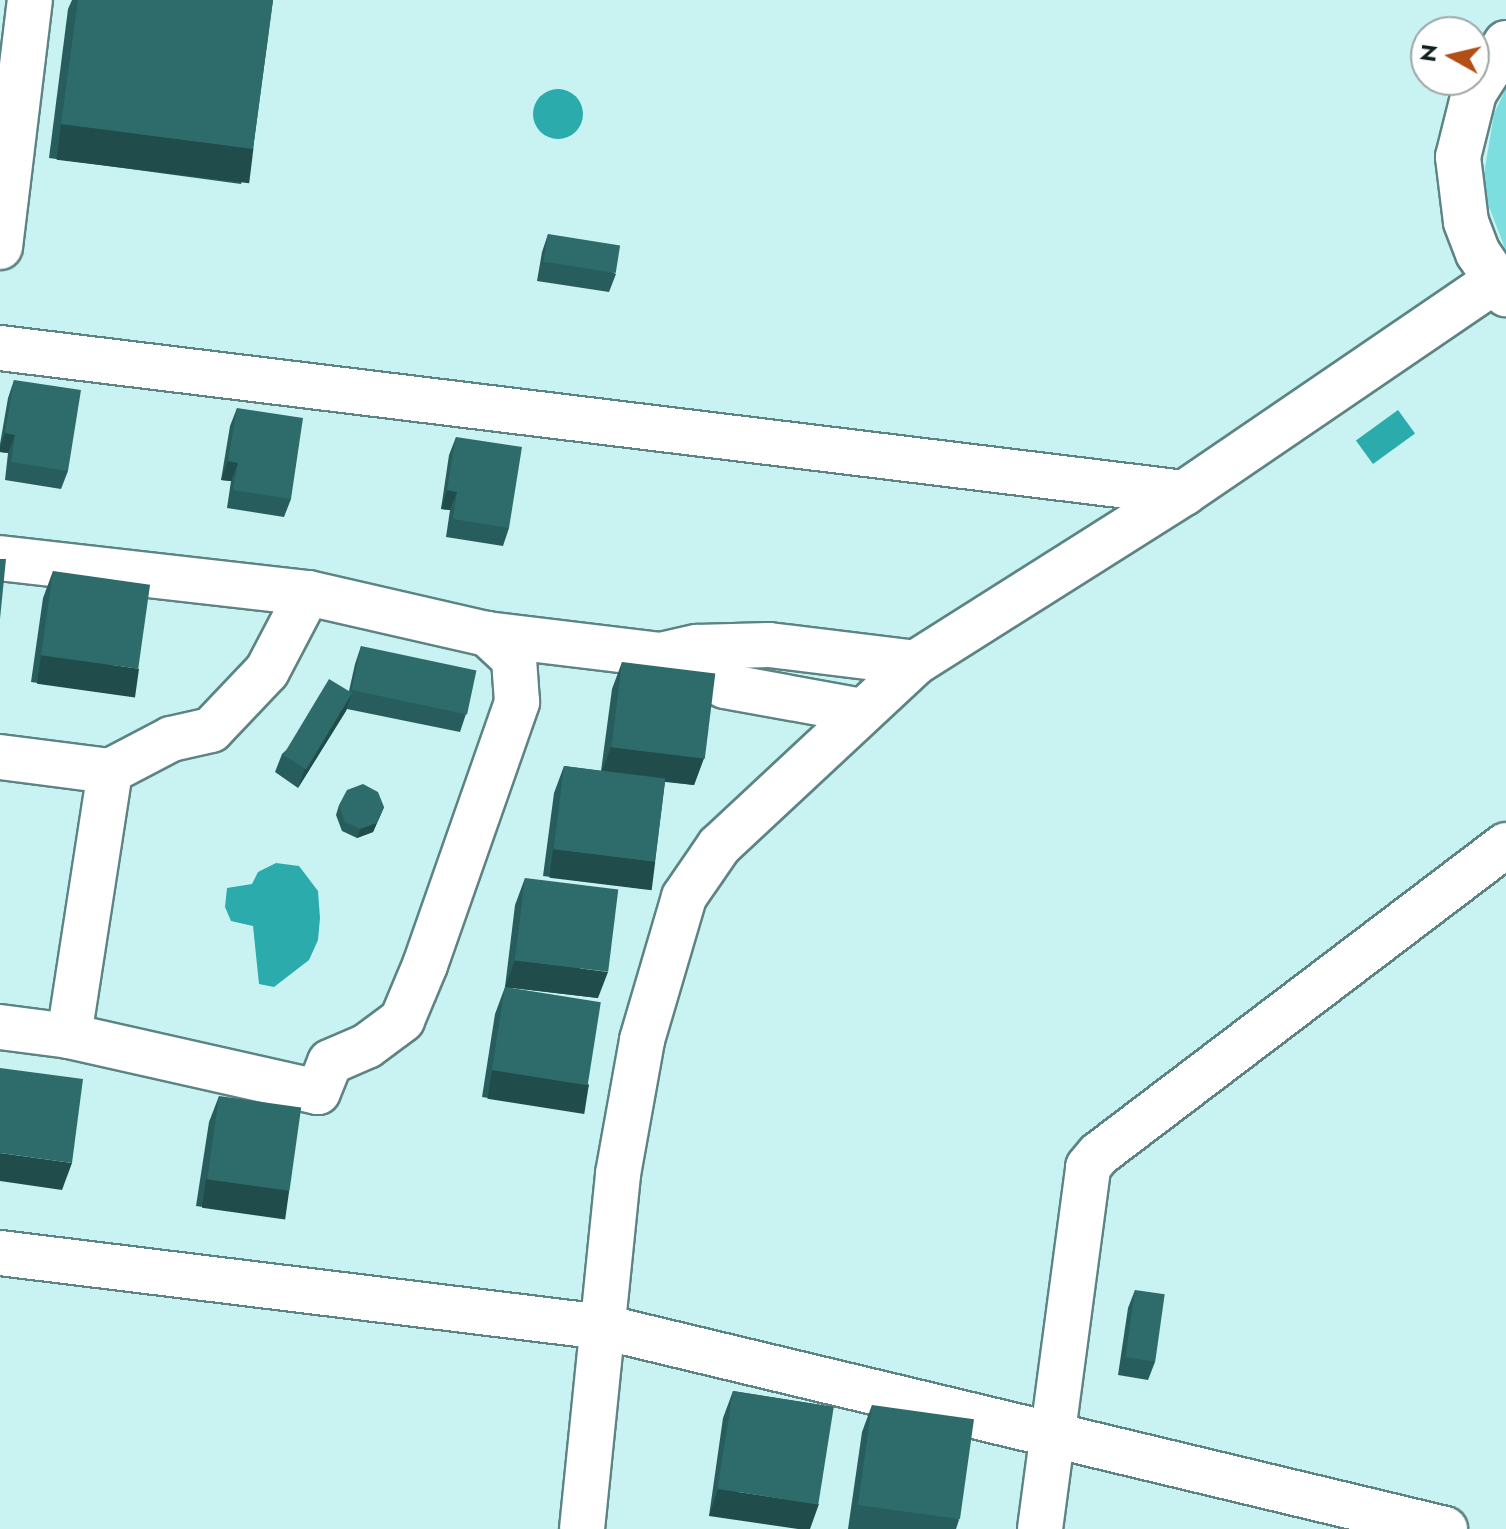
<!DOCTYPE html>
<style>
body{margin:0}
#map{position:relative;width:1506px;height:1529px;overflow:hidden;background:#c9f3f2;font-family:Jost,sans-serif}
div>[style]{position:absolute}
.green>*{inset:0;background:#7cdede}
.water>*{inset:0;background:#2babac;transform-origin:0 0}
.round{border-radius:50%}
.roads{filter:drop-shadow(2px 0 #5d8483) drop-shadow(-2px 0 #5d8483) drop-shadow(0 2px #5d8483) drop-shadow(0 -2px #5d8483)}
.minor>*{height:44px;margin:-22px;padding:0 22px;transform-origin:22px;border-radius:22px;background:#fff}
.wall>*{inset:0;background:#285d5d}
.shaded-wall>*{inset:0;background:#204c4c;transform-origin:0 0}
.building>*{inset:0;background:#2e6c6c;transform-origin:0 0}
span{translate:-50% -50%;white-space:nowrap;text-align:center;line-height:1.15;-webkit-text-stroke:8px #fff;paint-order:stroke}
.north{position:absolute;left:1410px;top:16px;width:80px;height:80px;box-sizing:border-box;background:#fff;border:2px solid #9fa6a6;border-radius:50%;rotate:278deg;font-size:22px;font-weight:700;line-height:32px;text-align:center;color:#102020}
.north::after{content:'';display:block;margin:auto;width:28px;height:36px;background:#b24f17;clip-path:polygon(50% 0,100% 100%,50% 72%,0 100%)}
</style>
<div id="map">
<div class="green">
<i style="clip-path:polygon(1506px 88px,1506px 251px,1488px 204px,1484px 174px,1494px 114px)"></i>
</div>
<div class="water">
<i class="round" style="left:533px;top:89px;width:50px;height:50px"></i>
<i style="left:1398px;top:410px;width:29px;height:52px;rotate:54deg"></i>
<i style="clip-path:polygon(276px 863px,299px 866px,318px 891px,320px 918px,318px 940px,309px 960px,274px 987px,259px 984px,253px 926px,231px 921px,225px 907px,227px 888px,252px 884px,258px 872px)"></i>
</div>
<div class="roads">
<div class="minor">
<i style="left:1506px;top:43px;width:59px;rotate:122.6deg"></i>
<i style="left:1474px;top:93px;width:66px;rotate:104deg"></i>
<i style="left:1458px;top:157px;width:65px;rotate:83deg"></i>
<i style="left:1466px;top:222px;width:33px;rotate:69deg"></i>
<i style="left:1478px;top:253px;width:50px;rotate:55.7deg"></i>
<i style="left:0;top:247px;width:249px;rotate:-83.1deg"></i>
<i style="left:0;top:348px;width:1193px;rotate:6.98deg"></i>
<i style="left:0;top:558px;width:310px;rotate:6.5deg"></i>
<i style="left:308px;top:593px;width:184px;rotate:12.9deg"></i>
<i style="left:487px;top:634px;width:175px;rotate:6.9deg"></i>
<i style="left:661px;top:655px;width:37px;rotate:-13deg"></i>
<i style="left:697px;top:647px;width:72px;rotate:-1.6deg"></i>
<i style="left:769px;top:645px;width:147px;rotate:7deg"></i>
<i style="left:661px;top:655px;width:71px;rotate:25.8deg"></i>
<i style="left:725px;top:686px;width:140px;rotate:10.3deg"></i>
<i style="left:0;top:757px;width:111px;rotate:7.3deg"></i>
<i style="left:110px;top:771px;width:69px;rotate:-27.7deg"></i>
<i style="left:171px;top:739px;width:41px;rotate:-12.7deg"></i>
<i style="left:211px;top:730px;width:81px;rotate:-46.5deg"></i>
<i style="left:267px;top:671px;width:88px;rotate:-62.3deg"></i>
<i style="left:0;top:1027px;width:70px;rotate:7.4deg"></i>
<i style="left:69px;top:1036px;width:255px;rotate:12.7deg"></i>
<i style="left:318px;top:1092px;width:32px;rotate:-68deg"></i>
<i style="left:330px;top:1062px;width:40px;rotate:-23.4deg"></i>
<i style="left:367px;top:1046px;width:44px;rotate:-36.6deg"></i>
<i style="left:402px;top:1020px;width:60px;rotate:-67.3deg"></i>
<i style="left:425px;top:965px;width:279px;rotate:-70.7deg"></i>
<i style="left:517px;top:702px;width:43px;rotate:-94deg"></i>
<i style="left:514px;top:659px;width:37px;rotate:-137deg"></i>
<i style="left:69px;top:1036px;width:268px;rotate:-81.2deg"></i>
<i style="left:0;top:1253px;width:608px;rotate:7deg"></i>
<i style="left:603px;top:1327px;width:866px;rotate:13.49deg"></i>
<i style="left:582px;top:1529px;width:357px;rotate:-84.2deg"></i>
<i style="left:618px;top:1174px;width:136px;rotate:-79.8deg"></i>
<i style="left:642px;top:1040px;width:149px;rotate:-73.6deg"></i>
<i style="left:684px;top:897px;width:62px;rotate:-55.5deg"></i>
<i style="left:719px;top:846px;width:268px;rotate:-43deg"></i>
<i style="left:915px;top:663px;width:318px;rotate:-32.3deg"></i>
<i style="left:1184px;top:493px;width:376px;rotate:-34.3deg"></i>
<i style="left:1040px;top:1529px;width:365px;rotate:-82.4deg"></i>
<i style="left:1088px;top:1167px;width:17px;rotate:-50deg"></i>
<i style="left:1099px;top:1154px;width:511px;rotate:-37.21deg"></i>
</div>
</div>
<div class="wall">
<i style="clip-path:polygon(72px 0,273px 0,253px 149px,241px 184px,49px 158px,68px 9px)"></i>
<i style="clip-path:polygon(548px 234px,616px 274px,609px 292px,537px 281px,542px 252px)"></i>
<i style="clip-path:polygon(14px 380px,68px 471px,61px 489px,5px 480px,8px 453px,0 452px,0 444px,8px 398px)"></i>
<i style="clip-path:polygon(237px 408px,291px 499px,284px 517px,227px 508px,231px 481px,221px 480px,230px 426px)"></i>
<i style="clip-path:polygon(456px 437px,509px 528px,503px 546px,446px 537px,450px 510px,441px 509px,449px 455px)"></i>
<i style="clip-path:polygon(53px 571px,129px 696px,31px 682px,43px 598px)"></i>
<i style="clip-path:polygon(361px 646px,466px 714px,460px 732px,347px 709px,298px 788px,275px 772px,282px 754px,349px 691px,355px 664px)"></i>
<i style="clip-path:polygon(622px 662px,704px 758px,694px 785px,665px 782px,655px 862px,645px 889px,543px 876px,554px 793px,564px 766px,601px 771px,612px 689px)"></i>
<i style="clip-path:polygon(339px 805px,384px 807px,373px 832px,357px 838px,342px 831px,336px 815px)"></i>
<i style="clip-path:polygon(525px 878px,598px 998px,512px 988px,589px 1085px,579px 1112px,482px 1097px,495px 1014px,505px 987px,515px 905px)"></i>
<i style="clip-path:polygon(219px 1096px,289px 1191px,279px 1218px,196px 1206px,209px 1122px)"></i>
<i style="clip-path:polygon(1135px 1290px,1155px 1362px,1148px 1380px,1118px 1375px,1128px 1308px)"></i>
<i style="clip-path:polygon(733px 1391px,834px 1407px,709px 1516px,723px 1418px)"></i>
<i style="clip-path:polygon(872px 1405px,959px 1520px,956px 1529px,848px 1529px,862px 1432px)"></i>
</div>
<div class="shaded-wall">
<i style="left:61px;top:124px;width:194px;height:36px;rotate:7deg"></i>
<i style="clip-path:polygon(5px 433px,15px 435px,8px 453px,0 452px,0 448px)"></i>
<i style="clip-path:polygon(228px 461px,238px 463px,231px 481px,221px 480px)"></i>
<i style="clip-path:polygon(447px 490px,457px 492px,450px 510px,441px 509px)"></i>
<i style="left:41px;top:655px;width:99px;height:29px;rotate:8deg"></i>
<i style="clip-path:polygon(352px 693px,346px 711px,298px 788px,305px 769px)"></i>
<i style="clip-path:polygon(611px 747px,704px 758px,694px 785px,601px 773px)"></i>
<i style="clip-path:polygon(384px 807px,373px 832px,357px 838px,360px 829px)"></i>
<i style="left:553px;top:849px;width:103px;height:29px;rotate:7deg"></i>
<i style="clip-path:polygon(515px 960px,608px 972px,598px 998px,505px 987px)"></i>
<i style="left:492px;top:1070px;width:98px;height:29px;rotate:9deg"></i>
<i style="clip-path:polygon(0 1153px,72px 1163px,62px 1190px,0 1181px)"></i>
<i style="left:206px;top:1179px;width:84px;height:29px;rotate:8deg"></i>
<i style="clip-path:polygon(718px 1489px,819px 1504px,810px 1529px,798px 1529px,709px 1516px)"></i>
</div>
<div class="building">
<i style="clip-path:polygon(78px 0,273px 0,253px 149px,61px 124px)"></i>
<i style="left:548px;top:234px;width:73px;height:28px;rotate:9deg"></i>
<i style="clip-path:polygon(14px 380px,81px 390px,68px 471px,11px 462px,15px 435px,5px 433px)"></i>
<i style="clip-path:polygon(237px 408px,303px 418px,291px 499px,233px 490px,238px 463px,228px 461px)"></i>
<i style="clip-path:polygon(456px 437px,522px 447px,509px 528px,453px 519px,457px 492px,447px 490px)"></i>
<i style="clip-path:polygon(0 559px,6px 559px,0 619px)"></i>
<i style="left:53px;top:571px;width:98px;height:85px;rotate:8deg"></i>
<i style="left:361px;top:646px;width:118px;height:45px;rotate:12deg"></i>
<i style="left:622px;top:662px;width:94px;height:86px;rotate:7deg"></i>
<i style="left:329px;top:679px;width:27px;height:89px;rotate:31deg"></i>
<i style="left:564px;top:766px;width:102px;height:84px;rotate:7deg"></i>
<i style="clip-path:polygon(363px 784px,378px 792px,384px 807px,377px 823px,360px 829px,345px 822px,339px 805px,347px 790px)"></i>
<i style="left:525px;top:878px;width:94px;height:83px;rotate:7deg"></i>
<i style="left:505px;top:987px;width:97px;height:84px;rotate:9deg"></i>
<i style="clip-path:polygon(0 1068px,83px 1079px,72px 1163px,0 1153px)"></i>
<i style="left:219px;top:1096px;width:83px;height:84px;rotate:8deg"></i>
<i style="left:1135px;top:1290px;width:30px;height:68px;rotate:8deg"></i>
<i style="left:733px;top:1391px;width:102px;height:99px;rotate:9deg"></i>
<i style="left:872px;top:1405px;width:103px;height:101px;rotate:8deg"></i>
</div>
<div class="north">N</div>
</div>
